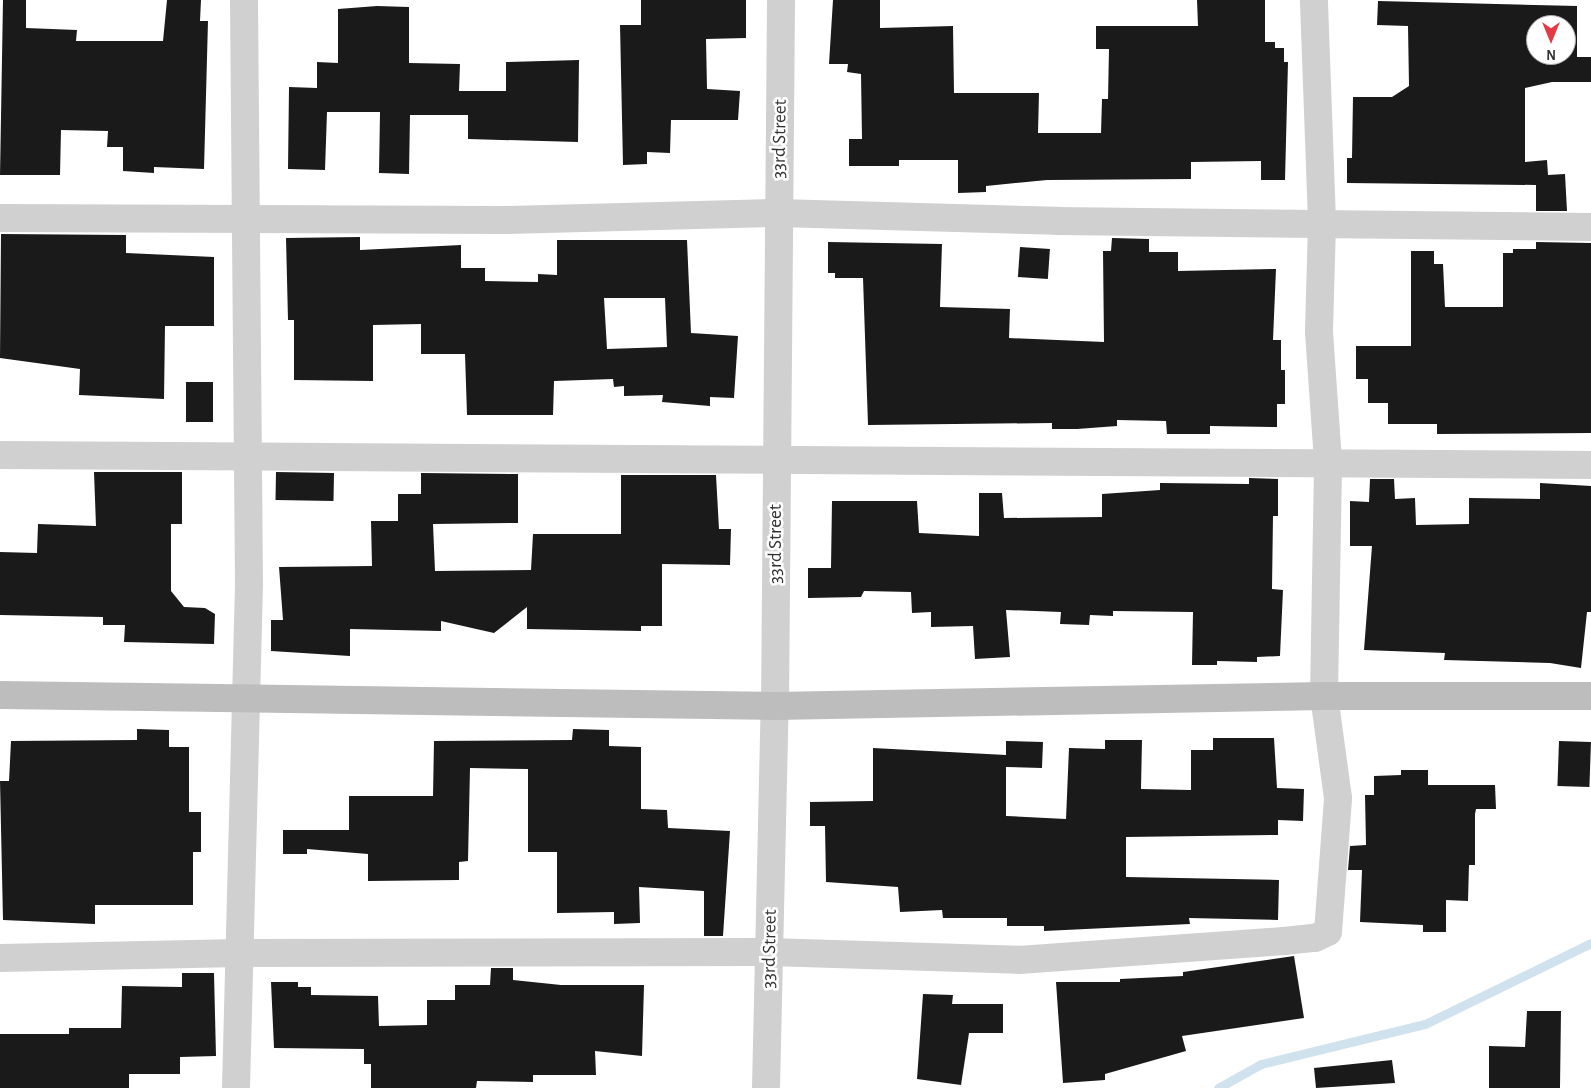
<!DOCTYPE html>
<style>
body{margin:0}
#map{position:relative;width:1591px;height:1088px;overflow:hidden;background:#fff;font-family:"Alegreya Sans",sans-serif}
div>[style]{position:absolute}
.stream>*{height:9px;margin:-4.5px;padding:0 4.5px;transform-origin:4.5px;border-radius:4.5px;background:#cfe2ee}
.building>*{inset:0;background:#1a1a1a;transform-origin:0 0}
.street>*{height:28px;margin:-14px;padding:0 14px;transform-origin:14px;border-radius:14px;background:#d0d0d0}
.secondary>*{height:28px;margin:-14px;padding:0 14px;transform-origin:14px;border-radius:14px;background:#bdbdbd}
span{translate:-50% -50%;white-space:nowrap;text-align:center;line-height:1.15;-webkit-text-stroke:5px #fff;paint-order:stroke}
.street-label{font-size:19px;color:#333}
.north{position:absolute;left:1526px;top:15px;width:50px;height:50px;box-sizing:border-box;background:#fff;border:1px solid #adadad;border-radius:50%;rotate:180deg;font-size:14px;font-weight:700;line-height:20px;text-align:center;color:#333}
.north::after{content:'';display:block;margin:auto;width:18px;height:22px;background:#e63946;clip-path:polygon(50% 0,100% 100%,50% 72%,0 100%)}
</style>
<div id="map">
<div class="stream">
<i style="left:1218px;top:1088px;width:49px;rotate:-29.2deg"></i>
<i style="left:1261px;top:1064px;width:169px;rotate:-13.7deg"></i>
<i style="left:1425px;top:1024px;width:185px;rotate:-26deg"></i>
</div>
<div class="building">
<i style="clip-path:polygon(3px 0,26px 0,26px 28px,77px 30px,76px 41px,163px 41px,167px 0,201px 0,200px 21px,208px 21px,204px 169px,154px 167px,154px 173px,123px 171px,123px 147px,107px 147px,108px 131px,61px 130px,60px 175px,0 175px)"></i>
<i style="clip-path:polygon(641px 0,746px 0,746px 38px,706px 39px,707px 89px,740px 91px,738px 120px,671px 120px,670px 153px,647px 152px,647px 164px,623px 165px,620px 25px,641px 25px)"></i>
<i style="clip-path:polygon(833px 0,880px 0,880px 28px,953px 26px,954px 93px,1039px 93px,1038px 133px,1101px 133px,1102px 99px,1108px 99px,1109px 49px,1096px 49px,1096px 26px,1198px 26px,1197px 0,1265px 0,1265px 42px,1275px 42px,1275px 48px,1284px 48px,1284px 62px,1288px 62px,1285px 180px,1261px 180px,1261px 161px,1191px 162px,1191px 179px,1047px 180px,986px 186px,986px 192px,958px 193px,958px 160px,899px 160px,899px 166px,849px 166px,849px 139px,862px 139px,861px 74px,847px 72px,848px 64px,829px 64px)"></i>
<i style="clip-path:polygon(evenodd,1378px 1px,1577px 6px,1577px 57px,1591px 57px,1591px 82px,1552px 82px,1525px 88px,1525px 162px,1547px 160px,1548px 175px,1565px 174px,1567px 211px,1536px 211px,1536px 185px,1347px 183px,1347px 158px,1352px 158px,1353px 97px,1392px 97px,1409px 86px,1408px 26px,1377px 25px,1378px 1px,1536px 25px,1566px 25px,1566px 55px,1536px 55px,1536px 25px)"></i>
<i style="clip-path:polygon(377px 6px,409px 7px,409px 63px,460px 64px,459px 91px,506px 91px,506px 62px,579px 60px,578px 142px,468px 139px,468px 115px,410px 115px,409px 174px,379px 173px,380px 112px,327px 112px,325px 170px,288px 169px,289px 87px,317px 88px,317px 62px,338px 63px,338px 9px)"></i>
<i style="clip-path:polygon(1px 234px,126px 235px,126px 253px,214px 257px,214px 326px,165px 326px,164px 399px,79px 395px,80px 369px,0 358px)"></i>
<i style="clip-path:polygon(evenodd,360px 237px,360px 250px,461px 245px,461px 268px,485px 268px,485px 281px,538px 282px,538px 274px,557px 275px,557px 240px,687px 240px,691px 333px,738px 336px,734px 398px,710px 397px,710px 406px,662px 402px,663px 395px,624px 396px,624px 386px,614px 387px,613px 379px,554px 381px,553px 415px,467px 415px,465px 354px,421px 354px,421px 324px,373px 325px,373px 381px,294px 380px,294px 320px,288px 320px,286px 238px,360px 237px,604px 298px,665px 298px,667px 347px,607px 349px,604px 298px)"></i>
<i style="clip-path:polygon(1112px 238px,1149px 239px,1149px 252px,1178px 252px,1178px 271px,1276px 269px,1273px 340px,1281px 340px,1281px 370px,1285px 370px,1285px 404px,1277px 404px,1277px 427px,1210px 426px,1210px 434px,1167px 434px,1166px 421px,1117px 420px,1117px 426px,1077px 429px,1052px 429px,1052px 423px,868px 425px,863px 278px,835px 278px,835px 273px,828px 273px,828px 242px,942px 244px,940px 307px,1010px 309px,1009px 338px,1104px 342px,1103px 251px,1111px 251px)"></i>
<i style="clip-path:polygon(1536px 242px,1591px 243px,1591px 433px,1437px 434px,1437px 424px,1388px 424px,1388px 403px,1368px 403px,1368px 379px,1356px 379px,1356px 346px,1411px 346px,1411px 251px,1434px 251px,1434px 264px,1443px 264px,1445px 307px,1503px 307px,1503px 253px,1513px 253px,1513px 249px,1536px 249px)"></i>
<i style="left:1020px;top:247px;width:30px;height:30px;rotate:4deg"></i>
<i style="left:186px;top:382px;width:27px;height:40px"></i>
<i style="clip-path:polygon(94px 472px,182px 472px,182px 524px,171px 524px,171px 591px,184px 607px,205px 608px,215px 614px,214px 644px,124px 642px,125px 625px,103px 625px,103px 617px,0 615px,0 552px,37px 553px,38px 524px,96px 526px)"></i>
<i style="left:276px;top:472px;width:58px;height:28px;rotate:1deg"></i>
<i style="clip-path:polygon(421px 473px,518px 474px,518px 523px,433px 524px,435px 571px,531px 570px,533px 534px,621px 534px,621px 475px,716px 475px,719px 529px,731px 529px,730px 565px,662px 564px,662px 626px,641px 626px,641px 631px,527px 629px,527px 607px,494px 633px,441px 621px,441px 631px,350px 629px,350px 656px,271px 651px,271px 620px,283px 620px,279px 567px,372px 566px,371px 521px,398px 521px,398px 494px,421px 494px)"></i>
<i style="clip-path:polygon(1249px 478px,1278px 479px,1278px 516px,1273px 516px,1272px 589px,1283px 590px,1280px 656px,1257px 657px,1257px 662px,1217px 661px,1217px 665px,1192px 665px,1193px 612px,1113px 611px,1113px 616px,1090px 615px,1089px 625px,1060px 624px,1061px 612px,1006px 610px,1010px 657px,975px 659px,973px 626px,931px 627px,931px 612px,912px 613px,911px 592px,864px 591px,861px 597px,808px 598px,808px 568px,831px 568px,832px 501px,917px 501px,919px 533px,979px 536px,979px 493px,1002px 493px,1004px 518px,1102px 517px,1102px 494px,1160px 490px,1160px 483px,1249px 484px)"></i>
<i style="clip-path:polygon(1370px 479px,1394px 479px,1395px 499px,1415px 498px,1416px 525px,1469px 524px,1469px 498px,1540px 499px,1540px 483px,1591px 486px,1591px 612px,1587px 612px,1581px 668px,1550px 663px,1444px 660px,1445px 653px,1364px 650px,1372px 546px,1350px 546px,1350px 501px,1369px 502px)"></i>
<i style="clip-path:polygon(137px 729px,169px 730px,169px 747px,189px 747px,189px 812px,201px 812px,201px 852px,193px 852px,193px 905px,95px 905px,95px 924px,3px 920px,0 781px,9px 781px,11px 741px,137px 740px)"></i>
<i style="clip-path:polygon(573px 729px,609px 730px,609px 746px,641px 747px,641px 809px,667px 810px,668px 828px,730px 831px,723px 936px,704px 936px,704px 891px,639px 887px,640px 923px,614px 924px,614px 912px,557px 913px,557px 852px,528px 852px,528px 769px,470px 768px,468px 861px,459px 862px,459px 880px,368px 881px,368px 854px,307px 849px,307px 854px,283px 854px,283px 830px,349px 830px,349px 796px,433px 796px,434px 741px,572px 740px)"></i>
<i style="clip-path:polygon(1213px 738px,1274px 738px,1277px 788px,1304px 789px,1303px 821px,1278px 820px,1278px 835px,1126px 837px,1126px 877px,1279px 880px,1278px 920px,1189px 918px,1190px 924px,1044px 931px,1044px 926px,1007px 926px,1007px 918px,943px 918px,942px 910px,900px 912px,898px 887px,826px 882px,825px 826px,810px 826px,810px 802px,873px 801px,873px 748px,1006px 755px,1006px 741px,1043px 742px,1042px 768px,1006px 767px,1006px 816px,1066px 819px,1069px 748px,1105px 749px,1105px 740px,1142px 740px,1141px 789px,1191px 790px,1191px 750px,1213px 750px)"></i>
<i style="left:1559px;top:741px;width:32px;height:45px;rotate:2deg"></i>
<i style="clip-path:polygon(1401px 770px,1428px 770px,1428px 785px,1495px 785px,1496px 809px,1476px 809px,1475px 814px,1475px 865px,1469px 865px,1468px 901px,1446px 900px,1446px 932px,1423px 932px,1423px 925px,1360px 922px,1362px 870px,1348px 870px,1350px 846px,1366px 845px,1365px 795px,1374px 795px,1374px 776px,1401px 775px)"></i>
<i style="clip-path:polygon(1294px 956px,1304px 1018px,1182px 1036px,1186px 1051px,1105px 1074px,1105px 1080px,1063px 1083px,1056px 982px,1120px 982px,1120px 979px,1183px 976px,1183px 972px)"></i>
<i style="clip-path:polygon(491px 968px,513px 968px,513px 980px,561px 985px,644px 985px,642px 1056px,595px 1051px,596px 1075px,533px 1075px,533px 1082px,477px 1081px,476px 1088px,371px 1088px,371px 1064px,364px 1064px,364px 1049px,274px 1048px,271px 982px,298px 982px,298px 987px,311px 987px,311px 995px,378px 996px,379px 1026px,427px 1025px,427px 1000px,455px 1000px,455px 985px,490px 985px)"></i>
<i style="clip-path:polygon(182px 973px,214px 973px,216px 1056px,180px 1057px,180px 1074px,129px 1074px,129px 1088px,0 1088px,0 1034px,69px 1034px,69px 1028px,121px 1028px,122px 986px,182px 987px)"></i>
<i style="clip-path:polygon(923px 994px,953px 995px,952px 1004px,1003px 1004px,1003px 1033px,969px 1033px,961px 1085px,917px 1079px)"></i>
<i style="clip-path:polygon(1527px 1011px,1561px 1011px,1560px 1088px,1489px 1088px,1489px 1046px,1525px 1047px)"></i>
<i style="clip-path:polygon(1392px 1060px,1395px 1083px,1316px 1088px,1314px 1068px)"></i>
</div>
<div class="street">
<i style="left:0;top:218px;width:504px;rotate:0.23deg"></i>
<i style="left:504px;top:220px;width:274px;rotate:-1.5deg"></i>
<i style="left:778px;top:213px;width:279px;rotate:1.6deg"></i>
<i style="left:1057px;top:221px;width:534px;rotate:0.64deg"></i>
<i style="left:0;top:455px;width:1591px;rotate:0.36deg"></i>
<i style="left:0;top:958px;width:240px;rotate:-1.2deg"></i>
<i style="left:240px;top:953px;width:530px;rotate:-0.11deg"></i>
<i style="left:770px;top:952px;width:249px;rotate:1.8deg"></i>
<i style="left:1019px;top:960px;width:266px;rotate:-4.1deg"></i>
<i style="left:1284px;top:941px;width:31px;rotate:-6deg"></i>
<i style="left:1315px;top:938px;width:14px;rotate:-25deg"></i>
<i style="left:1328px;top:932px;width:134px;rotate:-85.7deg"></i>
<i style="left:1338px;top:798px;width:103px;rotate:-97.8deg"></i>
<i style="left:1324px;top:696px;width:235px;rotate:-89deg"></i>
<i style="left:1328px;top:461px;width:130px;rotate:-94deg"></i>
<i style="left:1319px;top:331px;width:110px;rotate:-88.4deg"></i>
<i style="left:1322px;top:221px;width:221px;rotate:-92.1deg"></i>
<i style="left:236px;top:1088px;width:503px;rotate:-88.52deg"></i>
<i style="left:249px;top:585px;width:585px;rotate:-90.49deg"></i>
<i style="left:766px;top:1088px;width:382px;rotate:-88.7deg"></i>
<i style="left:775px;top:706px;width:706px;rotate:-89.51deg"></i>
</div>
<div class="secondary">
<i style="left:0;top:695px;width:775px;rotate:0.81deg"></i>
<i style="left:775px;top:706px;width:549px;rotate:-1.04deg"></i>
<i style="left:1324px;top:696px;width:267px"></i>
</div>
<div class="street-label">
<span style="left:780px;top:139px;rotate:-89deg">33rd Street</span>
<span style="left:776px;top:544px;rotate:-90deg">33rd Street</span>
<span style="left:770px;top:949px;rotate:-89deg">33rd Street</span>
</div>
<div class="north">N</div>
</div>
